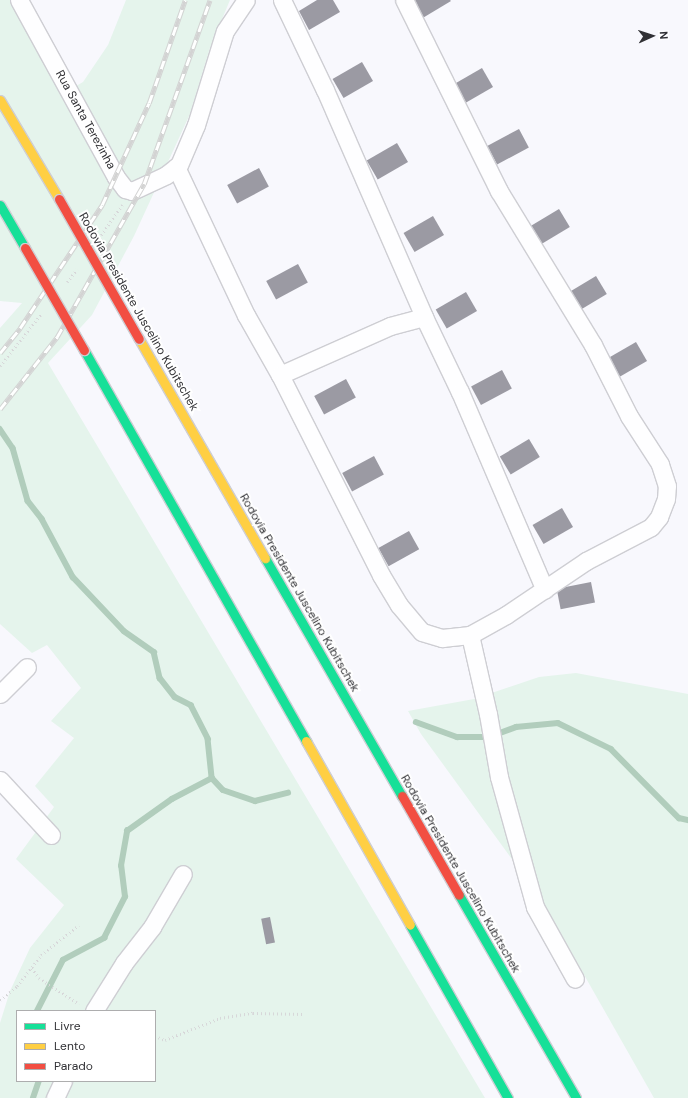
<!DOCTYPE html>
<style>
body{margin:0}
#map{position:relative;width:688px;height:1098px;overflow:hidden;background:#f8f8fd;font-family:"DM Sans",sans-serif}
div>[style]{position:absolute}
.green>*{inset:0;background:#e5f4ec}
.stream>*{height:5.5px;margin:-2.75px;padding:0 2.75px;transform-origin:2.75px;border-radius:2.75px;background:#b1cdbc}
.building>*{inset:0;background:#9b9aa3;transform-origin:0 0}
.path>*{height:2.5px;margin-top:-1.25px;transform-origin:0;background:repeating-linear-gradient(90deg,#d7d7d9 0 1px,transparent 0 4px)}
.roads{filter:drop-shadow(1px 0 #ceced3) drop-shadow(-1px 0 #ceced3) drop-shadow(0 1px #ceced3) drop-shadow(0 -1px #ceced3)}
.street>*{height:17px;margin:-8.5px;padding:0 8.5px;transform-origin:8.5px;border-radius:8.5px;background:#fefeff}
.fast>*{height:9px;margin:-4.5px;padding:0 4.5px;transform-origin:4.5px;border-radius:4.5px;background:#16e098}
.slow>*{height:9px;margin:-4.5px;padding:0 4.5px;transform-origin:4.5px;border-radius:4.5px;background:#ffcf43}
.jam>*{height:9px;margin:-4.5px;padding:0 4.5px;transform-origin:4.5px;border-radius:4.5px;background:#f24e42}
.rail>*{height:4.5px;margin-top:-2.25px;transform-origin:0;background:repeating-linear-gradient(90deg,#fff 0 9px,#d3d3d3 0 18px);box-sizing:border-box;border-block:1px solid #d3d3d3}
.bridges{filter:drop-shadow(1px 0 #ceced3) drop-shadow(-1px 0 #ceced3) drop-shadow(0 1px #ceced3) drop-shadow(0 -1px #ceced3)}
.jam-bridge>*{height:9px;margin:-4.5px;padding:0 4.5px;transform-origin:4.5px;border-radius:4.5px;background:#f24e42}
span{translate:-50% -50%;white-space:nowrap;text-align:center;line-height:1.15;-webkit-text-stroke:4px #fff;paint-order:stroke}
.street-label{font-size:12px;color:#313135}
.legend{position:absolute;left:16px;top:1010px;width:140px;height:72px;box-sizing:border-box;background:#fff;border:1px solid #adadae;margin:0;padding:5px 7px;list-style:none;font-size:12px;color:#313135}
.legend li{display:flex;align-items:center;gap:8px;height:20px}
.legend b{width:20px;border:1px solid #adadae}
.north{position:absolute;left:632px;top:16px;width:40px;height:40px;-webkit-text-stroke:3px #fff;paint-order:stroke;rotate:87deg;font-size:11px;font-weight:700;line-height:16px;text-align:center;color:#313135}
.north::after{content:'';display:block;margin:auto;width:14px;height:18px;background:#313135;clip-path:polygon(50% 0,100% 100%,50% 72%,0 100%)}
</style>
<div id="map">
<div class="green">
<i style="clip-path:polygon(evenodd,0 0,10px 0,64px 93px,83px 82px,108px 45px,126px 0,230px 0,210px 48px,190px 114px,134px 236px,92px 315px,48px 363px,485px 1098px,0 1098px,0 1023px,10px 991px,30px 948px,64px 905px,16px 859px,54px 807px,35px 786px,74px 738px,51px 721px,81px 688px,47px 645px,32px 653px,0 624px,0 328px,22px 303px,0 301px,0 0,17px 1011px,155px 1011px,155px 1081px,17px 1081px,17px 1011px)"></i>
<i style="clip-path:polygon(576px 673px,688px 694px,688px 1098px,654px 1098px,541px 899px,421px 734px,408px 711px,474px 699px,539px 677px)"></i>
</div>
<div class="stream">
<i style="left:0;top:429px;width:23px;rotate:56deg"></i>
<i style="left:13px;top:448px;width:55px;rotate:74.2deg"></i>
<i style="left:28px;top:501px;width:23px;rotate:52deg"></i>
<i style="left:42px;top:519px;width:66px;rotate:61.9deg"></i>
<i style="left:73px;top:577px;width:74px;rotate:46.6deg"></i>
<i style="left:124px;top:631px;width:37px;rotate:35deg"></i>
<i style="left:154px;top:652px;width:27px;rotate:77deg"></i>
<i style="left:160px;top:678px;width:24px;rotate:52deg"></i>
<i style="left:175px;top:697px;width:18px;rotate:27deg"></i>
<i style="left:191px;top:705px;width:38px;rotate:63deg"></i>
<i style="left:208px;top:739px;width:39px;rotate:84deg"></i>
<i style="left:212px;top:778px;width:16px;rotate:47deg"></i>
<i style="left:223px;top:790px;width:34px;rotate:19deg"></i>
<i style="left:255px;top:801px;width:34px;rotate:-14deg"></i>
<i style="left:416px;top:722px;width:44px;rotate:20.1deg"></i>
<i style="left:457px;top:737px;width:32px"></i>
<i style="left:489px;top:737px;width:29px;rotate:-20deg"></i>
<i style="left:516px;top:727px;width:42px;rotate:-5.4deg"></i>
<i style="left:558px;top:723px;width:59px;rotate:26.1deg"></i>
<i style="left:611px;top:749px;width:97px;rotate:45.4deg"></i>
<i style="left:679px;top:818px;width:9px;rotate:13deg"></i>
<i style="left:37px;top:1011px;width:57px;rotate:-63deg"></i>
<i style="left:63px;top:960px;width:47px;rotate:-28.2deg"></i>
<i style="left:104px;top:938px;width:46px;rotate:-62.9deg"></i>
<i style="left:125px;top:897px;width:31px;rotate:-97deg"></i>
<i style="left:121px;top:866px;width:36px;rotate:-80deg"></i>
<i style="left:127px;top:831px;width:55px;rotate:-35.4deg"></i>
<i style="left:172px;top:799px;width:45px;rotate:-27.7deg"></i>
<i style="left:33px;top:1098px;width:18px;rotate:-71deg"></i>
</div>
<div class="building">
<i style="clip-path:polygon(317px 0,333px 0,340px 12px,309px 30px,299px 11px)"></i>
<i style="clip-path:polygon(410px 0,450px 0,451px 1px,421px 19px)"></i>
<i style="left:362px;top:62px;width:22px;height:34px;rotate:60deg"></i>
<i style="left:482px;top:68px;width:22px;height:34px;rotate:60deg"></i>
<i style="left:519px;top:129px;width:21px;height:36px;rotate:62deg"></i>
<i style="left:397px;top:143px;width:22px;height:35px;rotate:60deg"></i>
<i style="left:259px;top:168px;width:21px;height:36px;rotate:62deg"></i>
<i style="left:559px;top:209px;width:21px;height:35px;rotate:59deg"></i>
<i style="left:433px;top:216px;width:22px;height:34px;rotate:60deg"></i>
<i style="left:298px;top:264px;width:21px;height:36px;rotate:62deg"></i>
<i style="left:596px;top:276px;width:21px;height:34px;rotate:59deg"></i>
<i style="left:466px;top:292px;width:22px;height:35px;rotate:60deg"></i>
<i style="left:636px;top:342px;width:22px;height:36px;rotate:60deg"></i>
<i style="left:502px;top:370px;width:21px;height:35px;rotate:62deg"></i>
<i style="left:346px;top:379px;width:21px;height:36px;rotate:62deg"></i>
<i style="left:529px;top:439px;width:21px;height:34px;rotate:59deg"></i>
<i style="left:374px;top:456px;width:21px;height:36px;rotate:62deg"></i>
<i style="left:562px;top:508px;width:22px;height:34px;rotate:60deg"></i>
<i style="left:409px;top:531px;width:21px;height:35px;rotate:61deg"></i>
<i style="left:591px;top:582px;width:21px;height:35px;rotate:79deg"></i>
<i style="left:270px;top:917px;width:26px;height:9px;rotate:79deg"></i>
</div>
<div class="path">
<i style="left:101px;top:235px;width:37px;rotate:-55deg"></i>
<i style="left:67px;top:282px;width:16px;rotate:-52deg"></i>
<i style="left:0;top:366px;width:66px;rotate:-51.7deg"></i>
<i style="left:32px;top:968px;width:12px;rotate:55deg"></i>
<i style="left:39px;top:978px;width:48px;rotate:33deg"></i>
<i style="left:0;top:1000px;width:22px;rotate:-39deg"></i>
<i style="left:17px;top:986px;width:39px;rotate:-52deg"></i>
<i style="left:41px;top:955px;width:48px;rotate:-38.3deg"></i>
<i style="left:155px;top:1036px;width:11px;rotate:22deg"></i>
<i style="left:165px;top:1040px;width:59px;rotate:-21.8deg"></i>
<i style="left:220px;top:1018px;width:33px;rotate:-9deg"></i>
<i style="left:253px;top:1013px;width:50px;rotate:1.1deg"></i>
</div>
<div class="roads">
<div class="street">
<i style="left:19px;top:0;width:202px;rotate:61.3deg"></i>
<i style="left:116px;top:177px;width:15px;rotate:53deg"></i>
<i style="left:125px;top:189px;width:7px;rotate:16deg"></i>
<i style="left:132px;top:191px;width:38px;rotate:-25deg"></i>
<i style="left:166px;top:175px;width:16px;rotate:-38deg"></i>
<i style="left:179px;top:165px;width:43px;rotate:-67deg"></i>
<i style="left:196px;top:125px;width:98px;rotate:-72.9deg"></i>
<i style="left:225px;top:31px;width:37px;rotate:-56deg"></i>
<i style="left:282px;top:0;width:100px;rotate:64.5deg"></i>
<i style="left:325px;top:90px;width:248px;rotate:66.4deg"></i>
<i style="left:424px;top:317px;width:83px;rotate:64.4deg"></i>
<i style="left:460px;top:392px;width:215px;rotate:66.8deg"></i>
<i style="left:176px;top:167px;width:164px;rotate:64.7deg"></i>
<i style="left:246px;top:315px;width:69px;rotate:60.5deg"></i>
<i style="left:280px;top:375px;width:224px;rotate:63.2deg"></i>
<i style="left:381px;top:575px;width:35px;rotate:59deg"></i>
<i style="left:399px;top:605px;width:35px;rotate:50deg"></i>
<i style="left:422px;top:632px;width:21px;rotate:17deg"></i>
<i style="left:442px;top:638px;width:28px;rotate:-6deg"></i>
<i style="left:470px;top:635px;width:41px;rotate:-29.1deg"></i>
<i style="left:506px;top:615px;width:97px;rotate:-34deg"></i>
<i style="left:586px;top:561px;width:73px;rotate:-27.6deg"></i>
<i style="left:651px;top:527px;width:13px;rotate:-51deg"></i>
<i style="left:659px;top:517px;width:19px;rotate:-69deg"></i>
<i style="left:666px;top:499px;width:13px;rotate:-86deg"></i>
<i style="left:667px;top:486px;width:23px;rotate:-108deg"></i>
<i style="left:660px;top:464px;width:57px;rotate:-122.9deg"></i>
<i style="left:629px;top:416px;width:80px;rotate:-116.9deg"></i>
<i style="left:593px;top:345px;width:180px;rotate:-121.4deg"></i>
<i style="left:499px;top:191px;width:213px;rotate:-116.4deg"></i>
<i style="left:280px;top:375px;width:120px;rotate:-24deg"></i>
<i style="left:390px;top:326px;width:35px;rotate:-15deg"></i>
<i style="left:470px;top:635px;width:81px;rotate:77.2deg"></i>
<i style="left:488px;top:714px;width:64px;rotate:80.1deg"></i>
<i style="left:499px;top:777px;width:135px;rotate:74.5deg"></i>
<i style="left:535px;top:907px;width:82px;rotate:60.9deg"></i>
<i style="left:0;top:694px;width:38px;rotate:-45deg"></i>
<i style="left:0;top:780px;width:75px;rotate:47.2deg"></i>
<i style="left:94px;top:1011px;width:57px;rotate:-58deg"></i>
<i style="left:124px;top:963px;width:46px;rotate:-52.1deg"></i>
<i style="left:152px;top:927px;width:61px;rotate:-59.7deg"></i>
<i style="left:55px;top:1098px;width:19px;rotate:-65deg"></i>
</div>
<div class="fast">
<i style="left:0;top:205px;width:50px;rotate:59.8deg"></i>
<i style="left:84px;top:350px;width:450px;rotate:60.4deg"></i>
<i style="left:265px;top:558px;width:275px;rotate:60.1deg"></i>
<i style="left:459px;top:895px;width:234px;rotate:60deg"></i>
<i style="left:410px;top:925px;width:199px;rotate:60.5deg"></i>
</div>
<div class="slow">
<i style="left:0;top:100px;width:115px;rotate:59.2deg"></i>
<i style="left:139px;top:339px;width:253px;rotate:60.1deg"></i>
<i style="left:306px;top:741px;width:211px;rotate:60.5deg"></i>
</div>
<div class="jam">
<i style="left:402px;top:796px;width:114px;rotate:60.1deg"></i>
</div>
</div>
<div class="rail">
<i style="left:0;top:353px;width:32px;rotate:-51deg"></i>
<i style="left:20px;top:328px;width:148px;rotate:-56.3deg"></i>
<i style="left:102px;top:205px;width:112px;rotate:-65.3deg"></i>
<i style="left:149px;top:103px;width:109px;rotate:-70.7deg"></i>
<i style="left:0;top:409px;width:92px;rotate:-51.6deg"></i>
<i style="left:57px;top:337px;width:176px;rotate:-60.4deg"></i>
<i style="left:144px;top:184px;width:195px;rotate:-70.3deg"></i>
</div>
<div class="bridges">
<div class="jam-bridge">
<i style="left:59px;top:199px;width:161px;rotate:60.3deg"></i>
<i style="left:25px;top:248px;width:118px;rotate:60deg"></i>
</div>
</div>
<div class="street-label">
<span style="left:85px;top:120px;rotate:61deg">Rua Santa Terezinha</span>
<span style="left:138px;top:312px;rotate:60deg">Rodovia Presidente Juscelino Kubitschek</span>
<span style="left:299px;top:593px;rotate:60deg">Rodovia Presidente Juscelino Kubitschek</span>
<span style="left:460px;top:874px;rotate:60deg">Rodovia Presidente Juscelino Kubitschek</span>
</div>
<ul class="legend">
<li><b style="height:5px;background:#16e098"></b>Livre</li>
<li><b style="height:5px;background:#ffcf43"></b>Lento</li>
<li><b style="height:5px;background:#f24e42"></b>Parado</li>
</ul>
<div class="north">N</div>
</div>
